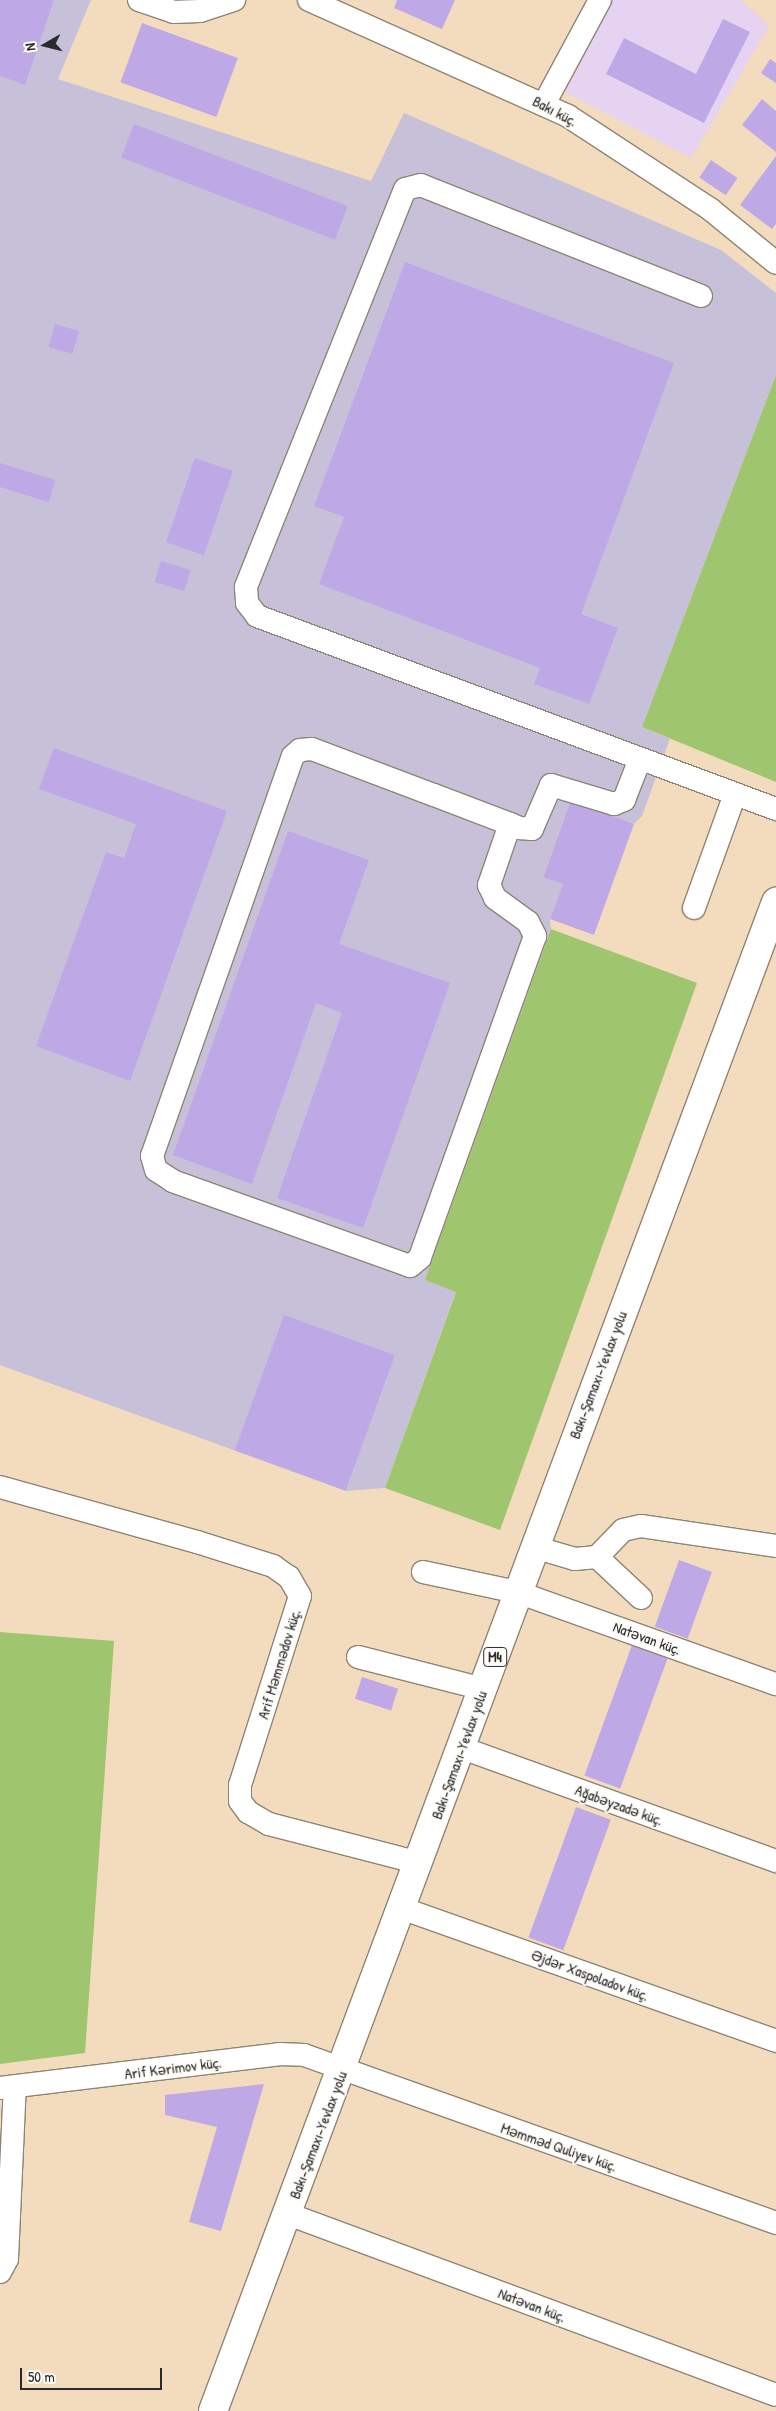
<!DOCTYPE html>
<meta charset="utf-8">
<style>
body{margin:0}
#map{position:relative;width:776px;height:2411px;overflow:hidden;background:#f3dcbd;font-family:"Patrick Hand",sans-serif}
div>[style]{position:absolute}
.built>*{inset:0;background:#e5d3f1}
.industrial>*{inset:0;background:#c7c0d9}
.green>*{inset:0;background:#a0c56f}
.building>*{inset:0;background:#bea9e6;transform-origin:0 0}
.roads{filter:drop-shadow(1px 0 #8f8474) drop-shadow(-1px 0 #8f8474) drop-shadow(0 1px #8f8474) drop-shadow(0 -1px #8f8474)}
.minor>*{height:22px;margin:-11px;padding:0 11px;transform-origin:11px;border-radius:11px;background:#fff}
.highway>*{height:28px;margin:-14px;padding:0 14px;transform-origin:14px;border-radius:14px;background:#fff}
span{translate:-50% -50%;white-space:nowrap;text-align:center;line-height:1.15;-webkit-text-stroke:4px #fdfcf7;paint-order:stroke}
.shield-label span{padding:1px 4px;background:#fdfcf7;border:1px solid;border-radius:4px;-webkit-text-stroke-width:0}
.shield-label{font-size:14px;color:#2b2b2b;font-weight:700}
.street-label{font-size:15px;color:#2b2b2b}
.north{position:absolute;left:20px;top:20px;width:50px;height:50px;-webkit-text-stroke:4px #fdfcf7;paint-order:stroke;rotate:262deg;font-size:14px;font-weight:700;line-height:20px;text-align:center;color:#2b2b2b}
.north::after{content:'';display:block;margin:auto;width:18px;height:22px;background:#2b2b2b;clip-path:polygon(50% 0,100% 100%,50% 72%,0 100%)}
.scale{position:absolute;left:20px;top:2368px;width:142px;height:22px;box-sizing:border-box;border:2px solid #2b2b2b;border-top:0;padding-left:6px;font-size:15px;line-height:18px;white-space:nowrap;color:#2b2b2b;-webkit-text-stroke:4px #fdfcf7;paint-order:stroke}
</style>
<div id="map">
<div class="built">
<i style="clip-path:polygon(612px 0,741px 0,769px 26px,691px 158px,563px 91px)"></i>
</div>
<div class="industrial">
<i style="clip-path:polygon(0 0,91px 0,58px 79px,371px 181px,404px 113px,721px 250px,776px 293px,776px 375px,642px 727px,670px 739px,642px 816px,634px 824px,571px 801px,543px 876px,563px 884px,550px 919px,551px 929px,425px 1280px,456px 1291px,385px 1488px,346px 1491px,0 1365px)"></i>
</div>
<div class="green">
<i style="clip-path:polygon(776px 375px,776px 782px,642px 727px)"></i>
<i style="clip-path:polygon(551px 929px,697px 983px,500px 1530px,385px 1488px,456px 1292px,425px 1280px)"></i>
<i style="clip-path:polygon(0 1632px,114px 1641px,85px 2053px,0 2064px)"></i>
</div>
<div class="building">
<i style="clip-path:polygon(0 0,54px 0,25px 85px,0 76px)"></i>
<i style="clip-path:polygon(397px 0,455px 0,442px 29px,394px 8px)"></i>
<i style="clip-path:polygon(723px 19px,750px 32px,704px 123px,606px 74px,624px 38px,696px 74px)"></i>
<i style="left:142px;top:23px;width:102px;height:63px;rotate:20deg"></i>
<i style="clip-path:polygon(770px 59px,776px 63px,776px 83px,761px 73px)"></i>
<i style="clip-path:polygon(762px 99px,776px 111px,776px 152px,742px 125px)"></i>
<i style="left:134px;top:124px;width:229px;height:36px;rotate:21deg"></i>
<i style="clip-path:polygon(776px 156px,776px 224px,772px 229px,740px 205px)"></i>
<i style="left:711px;top:160px;width:32px;height:21px;rotate:34deg"></i>
<i style="clip-path:polygon(405px 262px,674px 363px,581px 614px,618px 628px,589px 704px,534px 684px,540px 668px,319px 584px,344px 517px,314px 506px)"></i>
<i style="left:55px;top:324px;width:25px;height:24px;rotate:16deg"></i>
<i style="left:195px;top:458px;width:40px;height:89px;rotate:19deg"></i>
<i style="left:0;top:463px;width:58px;height:23px;rotate:17deg"></i>
<i style="left:161px;top:561px;width:31px;height:22px;rotate:17deg"></i>
<i style="clip-path:polygon(54px 748px,227px 811px,130px 1081px,36px 1046px,106px 852px,124px 858px,136px 824px,39px 789px)"></i>
<i style="clip-path:polygon(571px 800px,634px 824px,594px 935px,550px 919px,563px 884px,543px 877px)"></i>
<i style="clip-path:polygon(288px 831px,369px 860px,339px 944px,450px 983px,363px 1228px,277px 1198px,342px 1013px,316px 1003px,252px 1184px,173px 1155px)"></i>
<i style="left:284px;top:1315px;width:118px;height:144px;rotate:20deg"></i>
<i style="left:679px;top:1560px;width:35px;height:71px;rotate:20deg"></i>
<i style="left:632px;top:1645px;width:38px;height:139px;rotate:20deg"></i>
<i style="left:362px;top:1677px;width:38px;height:23px;rotate:18deg"></i>
<i style="left:576px;top:1807px;width:37px;height:139px;rotate:20deg"></i>
<i style="clip-path:polygon(264px 2084px,221px 2231px,189px 2222px,217px 2127px,165px 2115px,165px 2095px)"></i>
</div>
<div class="roads">
<div class="minor">
<i style="left:139px;top:0;width:36px;rotate:19deg"></i>
<i style="left:173px;top:12px;width:27px;rotate:-2deg"></i>
<i style="left:200px;top:11px;width:36px;rotate:-18deg"></i>
<i style="left:309px;top:0;width:284px;rotate:24.1deg"></i>
<i style="left:568px;top:116px;width:170px;rotate:33.2deg"></i>
<i style="left:710px;top:209px;width:85px;rotate:39.3deg"></i>
<i style="left:544px;top:104px;width:118px;rotate:-61.7deg"></i>
<i style="left:701px;top:296px;width:301px;rotate:-158.4deg"></i>
<i style="left:421px;top:185px;width:16px;rotate:166deg"></i>
<i style="left:405px;top:189px;width:429px;rotate:111.8deg"></i>
<i style="left:246px;top:587px;width:16px;rotate:86deg"></i>
<i style="left:247px;top:603px;width:16px;rotate:52deg"></i>
<i style="left:257px;top:616px;width:554px;rotate:20.4deg"></i>
<i style="left:510px;top:824px;width:65px;rotate:109deg"></i>
<i style="left:489px;top:885px;width:14px;rotate:65deg"></i>
<i style="left:495px;top:898px;width:41px;rotate:36deg"></i>
<i style="left:528px;top:922px;width:16px;rotate:63deg"></i>
<i style="left:535px;top:936px;width:342px;rotate:109.7deg"></i>
<i style="left:420px;top:1258px;width:13px;rotate:141deg"></i>
<i style="left:410px;top:1266px;width:252px;rotate:-160.3deg"></i>
<i style="left:173px;top:1181px;width:20px;rotate:-147deg"></i>
<i style="left:156px;top:1170px;width:15px;rotate:-106deg"></i>
<i style="left:152px;top:1156px;width:424px;rotate:-70.6deg"></i>
<i style="left:293px;top:756px;width:9px;rotate:-41deg"></i>
<i style="left:300px;top:750px;width:12px;rotate:-5deg"></i>
<i style="left:312px;top:749px;width:130px;rotate:20.7deg"></i>
<i style="left:434px;top:795px;width:81px;rotate:20.9deg"></i>
<i style="left:510px;top:824px;width:11px;rotate:22deg"></i>
<i style="left:520px;top:828px;width:12px;rotate:5deg"></i>
<i style="left:532px;top:829px;width:48px;rotate:-66.6deg"></i>
<i style="left:551px;top:785px;width:66px;rotate:16.8deg"></i>
<i style="left:614px;top:804px;width:11px;rotate:-22deg"></i>
<i style="left:624px;top:800px;width:44px;rotate:-68.7deg"></i>
<i style="left:694px;top:908px;width:121px;rotate:-70.2deg"></i>
<i style="left:0;top:1487px;width:205px;rotate:15.6deg"></i>
<i style="left:197px;top:1542px;width:80px;rotate:17.5deg"></i>
<i style="left:273px;top:1566px;width:19px;rotate:35deg"></i>
<i style="left:289px;top:1577px;width:22px;rotate:60deg"></i>
<i style="left:300px;top:1596px;width:198px;rotate:107.6deg"></i>
<i style="left:240px;top:1785px;width:16px;rotate:90deg"></i>
<i style="left:240px;top:1801px;width:14px;rotate:54deg"></i>
<i style="left:248px;top:1812px;width:24px;rotate:30deg"></i>
<i style="left:269px;top:1824px;width:156px;rotate:14.5deg"></i>
<i style="left:534px;top:1547px;width:43px;rotate:16.3deg"></i>
<i style="left:575px;top:1559px;width:22px;rotate:-5deg"></i>
<i style="left:597px;top:1557px;width:37px;rotate:-46deg"></i>
<i style="left:623px;top:1530px;width:18px;rotate:-13deg"></i>
<i style="left:641px;top:1526px;width:136px;rotate:8.4deg"></i>
<i style="left:597px;top:1557px;width:60px;rotate:43deg"></i>
<i style="left:423px;top:1572px;width:96px;rotate:12deg"></i>
<i style="left:517px;top:1592px;width:275px;rotate:19.6deg"></i>
<i style="left:358px;top:1657px;width:130px;rotate:14.3deg"></i>
<i style="left:462px;top:1748px;width:334px;rotate:19.8deg"></i>
<i style="left:404px;top:1909px;width:395px;rotate:19.5deg"></i>
<i style="left:0;top:2088px;width:281px;rotate:-6.9deg"></i>
<i style="left:279px;top:2054px;width:25px;rotate:2deg"></i>
<i style="left:304px;top:2055px;width:501px;rotate:19.59deg"></i>
<i style="left:288px;top:2214px;width:520px;rotate:20.35deg"></i>
<i style="left:0;top:2272px;width:15px;rotate:-62deg"></i>
<i style="left:7px;top:2259px;width:173px;rotate:-87.4deg"></i>
</div>
<div class="highway">
<i style="left:213px;top:2411px;width:1611px;rotate:-69.54deg"></i>
</div>
</div>
<div class="shield-label">
<span style="left:495px;top:1657px">M4</span>
</div>
<div class="street-label">
<span style="left:555px;top:111px;rotate:28deg">Bakı küç.</span>
<span style="left:598px;top:1375px;rotate:-69deg">Bakı-Şamaxı-Yevlax yolu</span>
<span style="left:647px;top:1638px;rotate:20deg">Natəvan küç.</span>
<span style="left:279px;top:1664px;rotate:-73deg">Arif Məmmədov küç.</span>
<span style="left:459px;top:1755px;rotate:-70deg">Bakı-Şamaxı-Yevlax yolu</span>
<span style="left:619px;top:1805px;rotate:20deg">Ağabəyzadə küç.</span>
<span style="left:590px;top:1975px;rotate:20deg">Əjdər Xaspoladov küç.</span>
<span style="left:173px;top:2068px;rotate:-7deg">Arif Kərimov küç.</span>
<span style="left:318px;top:2135px;rotate:-69deg">Bakı-Şamaxı-Yevlax yolu</span>
<span style="left:559px;top:2147px;rotate:19deg">Məmməd Quliyev küç.</span>
<span style="left:532px;top:2305px;rotate:21deg">Natəvan küç.</span>
</div>
<div class="north">N</div>
<div class="scale">50 m</div>
</div>
